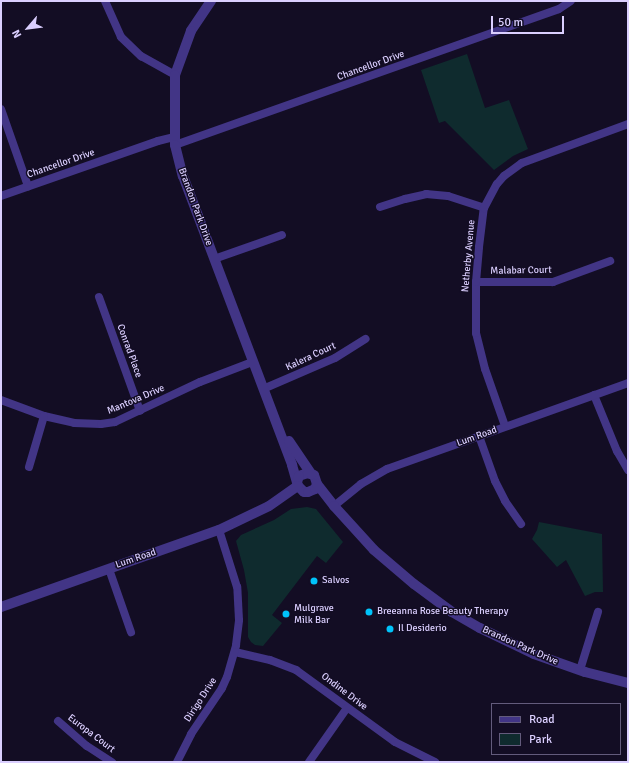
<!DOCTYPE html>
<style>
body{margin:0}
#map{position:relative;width:629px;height:763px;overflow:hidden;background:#130d24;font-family:Signika,sans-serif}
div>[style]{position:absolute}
.green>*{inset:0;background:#0f2b2e}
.minor>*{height:8px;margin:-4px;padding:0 4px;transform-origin:4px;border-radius:4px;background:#423586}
.tertiary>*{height:10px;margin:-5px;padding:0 5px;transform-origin:5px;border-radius:5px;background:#423586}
.dots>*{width:11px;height:11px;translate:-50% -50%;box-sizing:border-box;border:2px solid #130d24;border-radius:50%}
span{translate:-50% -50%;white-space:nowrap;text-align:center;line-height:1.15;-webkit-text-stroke:3px #130d24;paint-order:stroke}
.street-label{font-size:10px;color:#dbcfff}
.poi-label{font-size:10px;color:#dbcfff}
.left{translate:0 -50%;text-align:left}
.frame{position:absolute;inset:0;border:2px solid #dbcfff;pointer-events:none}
.legend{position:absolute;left:491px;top:703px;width:130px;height:52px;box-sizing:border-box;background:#130d24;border:1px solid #635b7c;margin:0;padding:5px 7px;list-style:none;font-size:12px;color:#dbcfff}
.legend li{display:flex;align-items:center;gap:8px;height:20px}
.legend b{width:20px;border:1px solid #635b7c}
.north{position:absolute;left:8px;top:8px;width:40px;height:40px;-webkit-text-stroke:3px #130d24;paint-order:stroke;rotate:242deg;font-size:11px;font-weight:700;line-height:16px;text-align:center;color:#dbcfff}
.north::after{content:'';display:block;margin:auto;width:14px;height:18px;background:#dbcfff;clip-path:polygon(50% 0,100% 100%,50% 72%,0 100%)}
.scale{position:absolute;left:491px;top:16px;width:73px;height:18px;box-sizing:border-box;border:2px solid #dbcfff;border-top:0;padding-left:5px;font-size:12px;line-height:14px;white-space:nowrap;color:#dbcfff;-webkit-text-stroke:3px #130d24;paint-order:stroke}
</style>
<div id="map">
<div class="green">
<i style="clip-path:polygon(467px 54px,485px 108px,509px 100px,528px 149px,513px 156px,494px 170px,445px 121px,439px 123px,421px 70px)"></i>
<i style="clip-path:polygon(307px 507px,316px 509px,343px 542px,326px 563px,317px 556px,272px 615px,282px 623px,263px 646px,255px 645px,251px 642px,248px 637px,248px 593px,244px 570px,236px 541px,241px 535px,274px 520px,291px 509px)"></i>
<i style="clip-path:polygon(539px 522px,602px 534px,603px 592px,595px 592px,585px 596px,566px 560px,557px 567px,532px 539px,537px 530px)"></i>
</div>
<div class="minor">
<i style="left:105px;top:1px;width:39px;rotate:66deg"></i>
<i style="left:121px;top:37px;width:28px;rotate:44deg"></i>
<i style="left:141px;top:56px;width:39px;rotate:29deg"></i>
<i style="left:1px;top:109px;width:82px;rotate:70.7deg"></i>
<i style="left:175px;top:145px;width:407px;rotate:-19.5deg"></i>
<i style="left:559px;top:9px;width:14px;rotate:-34deg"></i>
<i style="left:1px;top:196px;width:166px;rotate:-19.3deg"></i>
<i style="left:158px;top:141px;width:16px;rotate:-14deg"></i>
<i style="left:380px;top:207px;width:26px;rotate:-18deg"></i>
<i style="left:405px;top:199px;width:22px;rotate:-13deg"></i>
<i style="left:426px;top:194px;width:22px;rotate:5deg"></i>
<i style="left:448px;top:196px;width:38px;rotate:18deg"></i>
<i style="left:214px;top:259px;width:72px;rotate:-19.4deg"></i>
<i style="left:476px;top:282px;width:77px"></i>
<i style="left:553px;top:282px;width:61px;rotate:-20.2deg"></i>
<i style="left:99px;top:297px;width:121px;rotate:70.2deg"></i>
<i style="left:263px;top:389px;width:78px;rotate:-23.3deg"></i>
<i style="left:335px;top:358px;width:36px;rotate:-32deg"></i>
<i style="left:594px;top:395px;width:61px;rotate:67.7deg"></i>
<i style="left:617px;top:451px;width:22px;rotate:60deg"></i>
<i style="left:1px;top:400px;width:46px;rotate:20.4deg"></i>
<i style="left:44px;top:416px;width:31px;rotate:13deg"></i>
<i style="left:74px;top:423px;width:27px;rotate:2deg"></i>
<i style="left:101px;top:424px;width:14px;rotate:-8deg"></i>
<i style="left:115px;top:422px;width:94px;rotate:-25.2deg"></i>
<i style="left:200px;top:382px;width:56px;rotate:-21deg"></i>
<i style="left:505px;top:426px;width:60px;rotate:-109.3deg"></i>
<i style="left:485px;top:369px;width:37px;rotate:-104deg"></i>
<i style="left:476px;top:333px;width:51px;rotate:-90deg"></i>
<i style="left:476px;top:282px;width:35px;rotate:-85deg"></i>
<i style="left:479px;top:247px;width:39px;rotate:-83deg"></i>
<i style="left:484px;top:208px;width:27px;rotate:-62deg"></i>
<i style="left:497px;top:184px;width:11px;rotate:-49deg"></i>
<i style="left:504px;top:176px;width:22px;rotate:-36deg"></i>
<i style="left:522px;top:163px;width:113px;rotate:-20.2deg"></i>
<i style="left:479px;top:436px;width:48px;rotate:70.4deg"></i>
<i style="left:495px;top:481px;width:22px;rotate:63deg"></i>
<i style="left:505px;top:501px;width:28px;rotate:55deg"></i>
<i style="left:29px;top:467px;width:53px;rotate:-73.6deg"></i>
<i style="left:334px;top:506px;width:35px;rotate:-39deg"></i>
<i style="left:361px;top:484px;width:30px;rotate:-30deg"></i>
<i style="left:387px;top:469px;width:256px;rotate:-19.6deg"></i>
<i style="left:109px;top:569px;width:67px;rotate:70.8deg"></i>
<i style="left:235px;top:652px;width:36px;rotate:13deg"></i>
<i style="left:270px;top:660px;width:28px;rotate:21deg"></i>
<i style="left:296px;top:670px;width:122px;rotate:36deg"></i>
<i style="left:395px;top:742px;width:45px;rotate:26.6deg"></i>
<i style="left:580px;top:670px;width:61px;rotate:-72.8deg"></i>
<i style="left:58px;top:721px;width:38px;rotate:41deg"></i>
<i style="left:87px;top:746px;width:30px;rotate:33deg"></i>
<i style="left:177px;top:762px;width:31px;rotate:-63deg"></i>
<i style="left:191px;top:734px;width:55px;rotate:-56deg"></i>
<i style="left:222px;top:688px;width:12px;rotate:-66deg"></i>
<i style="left:227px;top:677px;width:33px;rotate:-74deg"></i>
<i style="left:236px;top:645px;width:25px;rotate:-83deg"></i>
<i style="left:239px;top:620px;width:33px;rotate:-93deg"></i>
<i style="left:237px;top:587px;width:60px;rotate:-107.5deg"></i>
<i style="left:309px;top:762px;width:66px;rotate:-54.9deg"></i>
</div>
<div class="tertiary">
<i style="left:211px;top:1px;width:36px;rotate:124deg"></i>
<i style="left:191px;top:31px;width:47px;rotate:110deg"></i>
<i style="left:175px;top:75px;width:70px;rotate:90deg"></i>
<i style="left:175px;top:145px;width:32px;rotate:76deg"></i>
<i style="left:183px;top:176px;width:309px;rotate:69.3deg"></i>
<i style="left:292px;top:465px;width:22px;rotate:74deg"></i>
<i style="left:298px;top:486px;width:8px;rotate:45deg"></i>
<i style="left:304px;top:492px;width:4px"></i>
<i style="left:308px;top:492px;width:8px;rotate:-23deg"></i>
<i style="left:315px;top:489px;width:5px;rotate:-68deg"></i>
<i style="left:317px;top:484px;width:9px;rotate:-108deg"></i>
<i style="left:314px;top:475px;width:6px;rotate:-162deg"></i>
<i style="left:308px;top:473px;width:9px;rotate:162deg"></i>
<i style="left:299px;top:476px;width:6px;rotate:108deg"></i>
<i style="left:289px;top:441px;width:40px;rotate:56deg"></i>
<i style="left:317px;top:484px;width:28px;rotate:52deg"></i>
<i style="left:334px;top:506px;width:59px;rotate:47.7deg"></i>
<i style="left:374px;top:550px;width:52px;rotate:40.4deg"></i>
<i style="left:414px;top:584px;width:47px;rotate:36.4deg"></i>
<i style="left:452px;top:612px;width:32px;rotate:30deg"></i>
<i style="left:480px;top:628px;width:60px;rotate:25.7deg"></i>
<i style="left:534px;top:654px;width:54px;rotate:19.4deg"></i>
<i style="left:585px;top:672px;width:44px;rotate:14.3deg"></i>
<i style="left:1px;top:607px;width:231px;rotate:-19.5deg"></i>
<i style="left:219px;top:530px;width:55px;rotate:-25.6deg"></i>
<i style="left:269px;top:506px;width:35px;rotate:-35deg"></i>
</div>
<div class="dots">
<i style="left:314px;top:581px;background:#00c3fa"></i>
<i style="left:369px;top:612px;background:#00c3fa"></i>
<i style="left:286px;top:614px;background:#00c3fa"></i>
<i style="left:390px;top:629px;background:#00c3fa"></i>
</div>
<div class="street-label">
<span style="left:371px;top:66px;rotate:-20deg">Chancellor Drive</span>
<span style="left:61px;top:164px;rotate:-19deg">Chancellor Drive</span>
<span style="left:195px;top:207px;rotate:70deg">Brandon Park Drive</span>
<span style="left:469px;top:256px;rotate:-85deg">Netherby Avenue</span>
<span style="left:521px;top:271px;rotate:-1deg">Malabar Court</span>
<span style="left:129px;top:351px;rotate:70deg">Conrad Place</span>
<span style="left:311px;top:357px;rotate:-25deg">Kalera Court</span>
<span style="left:136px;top:400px;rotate:-23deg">Mantova Drive</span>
<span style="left:477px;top:437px;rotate:-20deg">Lum Road</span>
<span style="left:136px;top:559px;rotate:-19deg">Lum Road</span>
<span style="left:520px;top:646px;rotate:24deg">Brandon Park Drive</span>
<span style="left:344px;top:692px;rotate:37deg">Ondine Drive</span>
<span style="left:201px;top:700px;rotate:-57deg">Dirigo Drive</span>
<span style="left:91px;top:734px;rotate:37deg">Europa Court</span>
</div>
<div class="poi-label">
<span class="left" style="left:322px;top:581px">Salvos</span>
<span class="left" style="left:294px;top:614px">Mulgrave<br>Milk Bar</span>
<span class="left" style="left:377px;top:612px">Breeanna Rose Beauty Therapy</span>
<span class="left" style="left:398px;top:629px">Il Desiderio</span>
</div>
<div class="frame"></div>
<ul class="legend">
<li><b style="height:5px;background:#423586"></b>Road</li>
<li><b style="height:11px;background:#0f2b2e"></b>Park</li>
</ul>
<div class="north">N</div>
<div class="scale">50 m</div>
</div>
